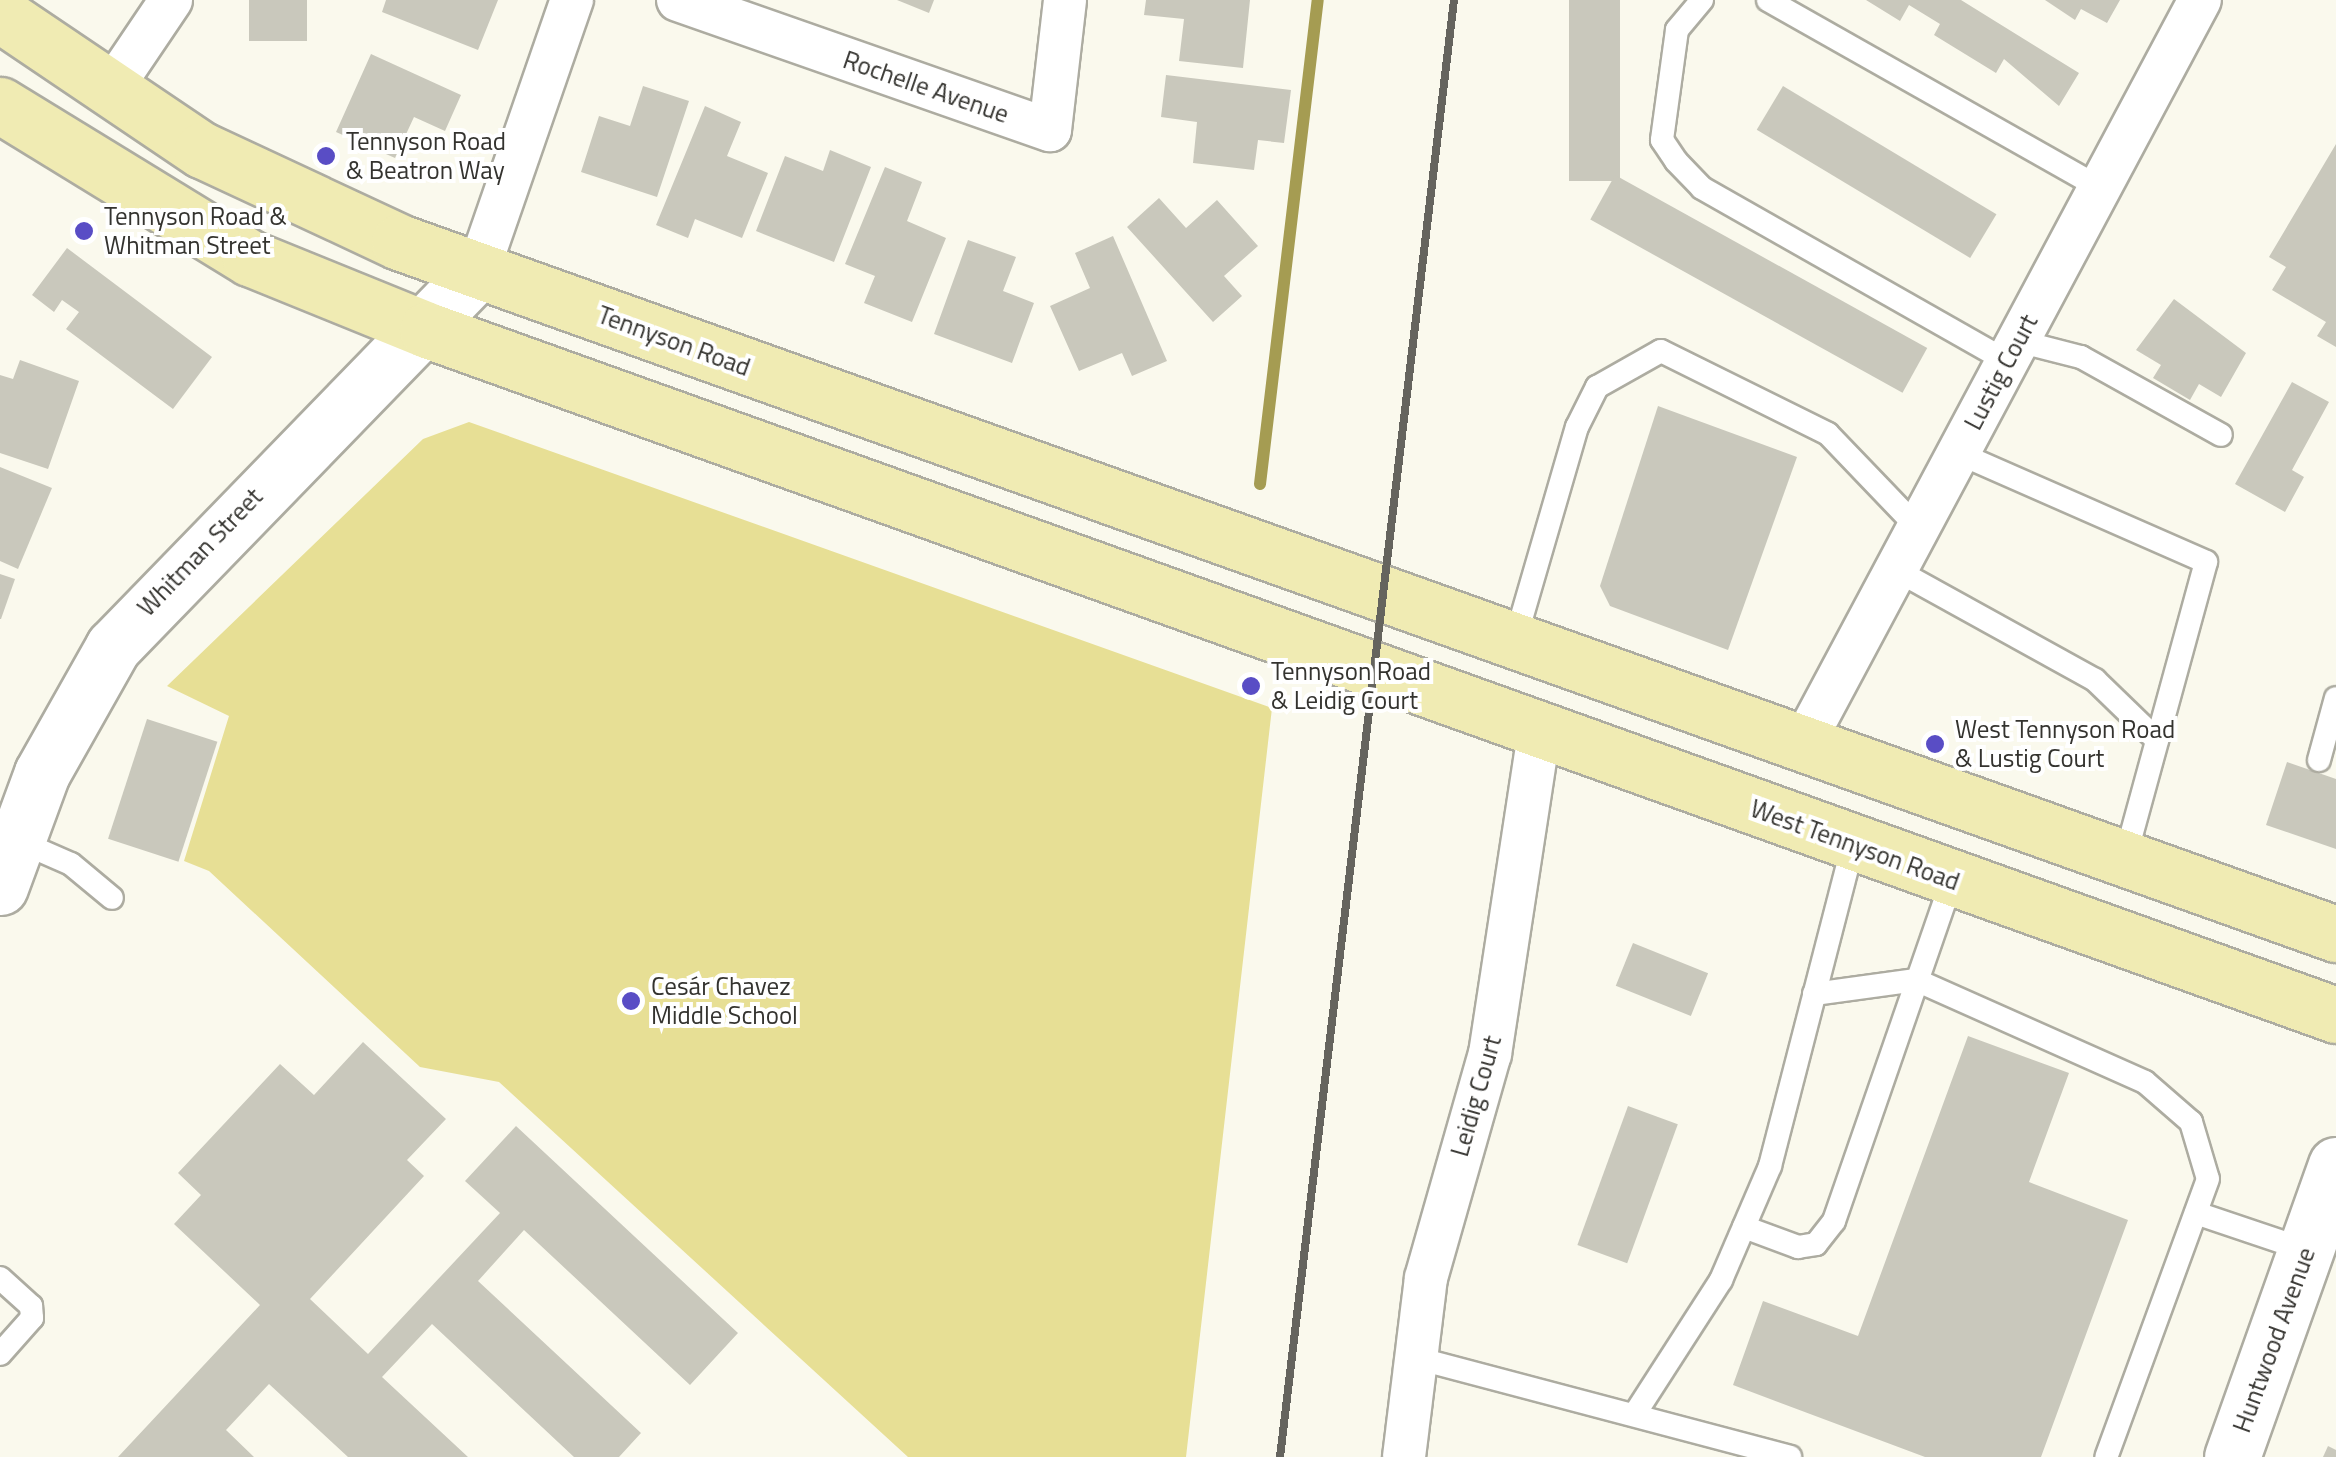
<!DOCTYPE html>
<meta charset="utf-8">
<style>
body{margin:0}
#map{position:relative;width:2336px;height:1457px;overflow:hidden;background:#faf9ed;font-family:"Titillium Web",sans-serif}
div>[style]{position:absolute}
.green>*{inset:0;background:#e7df95}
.stream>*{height:12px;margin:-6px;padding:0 6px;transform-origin:6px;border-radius:6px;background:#a59c52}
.building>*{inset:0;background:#c9c8bc;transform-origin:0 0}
.roads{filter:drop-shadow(2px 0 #adaca1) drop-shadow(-2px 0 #adaca1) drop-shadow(0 2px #adaca1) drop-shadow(0 -2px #adaca1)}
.service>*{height:22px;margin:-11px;padding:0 11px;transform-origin:11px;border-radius:11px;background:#fff}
.minor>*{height:42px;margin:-21px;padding:0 21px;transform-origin:21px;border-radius:21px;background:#fff}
.tertiary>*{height:55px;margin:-27.5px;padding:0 27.5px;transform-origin:27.5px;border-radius:27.5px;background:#fff}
.secondary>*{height:55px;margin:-27.5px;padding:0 27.5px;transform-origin:27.5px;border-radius:27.5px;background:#f0ebb3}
.rail>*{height:8px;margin:-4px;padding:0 4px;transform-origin:4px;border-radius:4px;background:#65645e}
.dots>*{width:28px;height:28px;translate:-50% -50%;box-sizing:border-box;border:5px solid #fff;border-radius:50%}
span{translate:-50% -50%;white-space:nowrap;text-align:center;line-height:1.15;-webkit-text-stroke:8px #fff;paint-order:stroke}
.street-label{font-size:25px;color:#34332f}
.poi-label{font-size:25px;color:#34332f}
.left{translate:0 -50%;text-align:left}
</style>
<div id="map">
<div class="green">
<i style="clip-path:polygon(469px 422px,1272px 708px,1186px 1457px,908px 1457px,499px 1082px,420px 1067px,209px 871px,184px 861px,229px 716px,167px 686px,423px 439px)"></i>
</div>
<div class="stream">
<i style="left:1260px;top:484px;width:487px;rotate:-83.2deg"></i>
</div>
<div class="building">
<i style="left:249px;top:0;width:58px;height:41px"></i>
<i style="clip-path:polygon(386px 0,498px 0,478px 50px,382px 12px)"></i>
<i style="clip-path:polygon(897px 0,934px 0,929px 13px)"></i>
<i style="clip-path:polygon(1146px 0,1250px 0,1243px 68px,1179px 61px,1184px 19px,1144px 15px)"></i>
<i style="left:1569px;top:0;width:51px;height:181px"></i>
<i style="clip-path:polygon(1866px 0,1961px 0,2079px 73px,2059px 106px,2004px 59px,1996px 73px,1934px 35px,1940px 24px,1909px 5px,1900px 21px)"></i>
<i style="clip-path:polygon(2045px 0,2120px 0,2107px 23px,2081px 9px,2075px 20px)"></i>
<i style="clip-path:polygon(371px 54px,461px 95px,445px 131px,414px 117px,395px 158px,336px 132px)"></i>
<i style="clip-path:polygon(1166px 75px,1291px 90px,1284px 143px,1258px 140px,1254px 170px,1193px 163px,1197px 122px,1161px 117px)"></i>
<i style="clip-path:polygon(643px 86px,689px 101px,657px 197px,581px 172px,599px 116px,630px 126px)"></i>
<i style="left:1783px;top:86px;width:249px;height:51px;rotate:31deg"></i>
<i style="clip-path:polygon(705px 106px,741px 122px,727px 156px,768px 173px,742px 238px,695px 219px,688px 238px,656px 225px)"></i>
<i style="clip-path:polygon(2336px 144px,2336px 347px,2317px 336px,2326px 322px,2272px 290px,2286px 267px,2269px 257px)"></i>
<i style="clip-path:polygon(830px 150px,871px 167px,834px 262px,756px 231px,785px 156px,823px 171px)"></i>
<i style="clip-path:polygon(885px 167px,922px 182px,907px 221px,946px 238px,912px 322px,864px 303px,875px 276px,845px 264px)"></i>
<i style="left:1615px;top:175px;width:357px;height:51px;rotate:29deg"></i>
<i style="clip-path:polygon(1159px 198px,1186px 228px,1217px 200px,1258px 246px,1224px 276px,1242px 296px,1213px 322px,1127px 227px)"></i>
<i style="clip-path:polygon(1113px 236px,1167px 361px,1132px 376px,1122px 353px,1079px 371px,1050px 306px,1090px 288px,1075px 253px)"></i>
<i style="clip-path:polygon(968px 240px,1016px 257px,1003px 291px,1034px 303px,1012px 363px,934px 334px)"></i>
<i style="clip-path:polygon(67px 248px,212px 357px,173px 409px,66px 329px,79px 312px,62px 300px,54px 312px,32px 295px)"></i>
<i style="clip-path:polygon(2174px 299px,2246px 353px,2221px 397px,2199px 384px,2190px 400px,2153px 378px,2161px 365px,2136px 350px)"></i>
<i style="clip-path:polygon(20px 360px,79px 381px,48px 469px,0 453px,0 375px,13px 379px)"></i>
<i style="clip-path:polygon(2292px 382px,2329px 402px,2292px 470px,2304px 477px,2285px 512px,2235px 484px)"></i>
<i style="clip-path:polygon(1658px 406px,1797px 457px,1728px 650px,1610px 606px,1600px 586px)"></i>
<i style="clip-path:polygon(0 467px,52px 488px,18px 569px,0 561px)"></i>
<i style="clip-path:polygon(0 574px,15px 579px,1px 619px,0 619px)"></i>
<i style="left:147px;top:719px;width:74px;height:126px;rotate:18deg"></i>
<i style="clip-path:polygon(2287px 762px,2336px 779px,2336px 849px,2266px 825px)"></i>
<i style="left:1633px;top:943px;width:81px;height:46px;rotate:22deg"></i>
<i style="clip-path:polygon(1968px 1036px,2069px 1073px,2029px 1182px,2128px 1220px,2041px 1457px,1925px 1457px,1733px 1385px,1763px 1301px,1858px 1336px)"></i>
<i style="clip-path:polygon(363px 1042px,446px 1119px,407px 1160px,424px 1176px,310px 1299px,368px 1354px,500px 1213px,465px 1181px,516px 1126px,738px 1333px,690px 1385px,524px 1230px,478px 1281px,641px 1433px,619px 1457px,574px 1457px,432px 1324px,382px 1377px,468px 1457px,348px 1457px,269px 1384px,226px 1430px,254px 1457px,118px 1457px,260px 1305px,174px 1224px,201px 1195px,178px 1173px,280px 1064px,314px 1095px)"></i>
<i style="left:1628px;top:1106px;width:53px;height:148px;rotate:20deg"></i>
<i style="clip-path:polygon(2328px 1446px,2336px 1450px,2336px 1457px,2323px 1457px)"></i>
</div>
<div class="roads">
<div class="service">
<i style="left:1702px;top:0;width:39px;rotate:130deg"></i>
<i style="left:1677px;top:30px;width:111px;rotate:97.8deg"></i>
<i style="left:1662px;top:140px;width:25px;rotate:56deg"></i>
<i style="left:1676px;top:161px;width:37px;rotate:46deg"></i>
<i style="left:1702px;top:188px;width:351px;rotate:29.6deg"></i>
<i style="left:1768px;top:0;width:382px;rotate:29.5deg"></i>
<i style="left:2018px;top:341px;width:65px;rotate:14.3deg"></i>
<i style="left:2081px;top:357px;width:160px;rotate:29.1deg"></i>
<i style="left:1958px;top:453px;width:271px;rotate:23.7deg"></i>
<i style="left:2206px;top:562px;width:308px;rotate:105.3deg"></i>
<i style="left:1896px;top:570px;width:227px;rotate:28.9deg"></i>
<i style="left:2095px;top:680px;width:86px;rotate:44.1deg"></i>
<i style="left:1515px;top:640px;width:222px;rotate:-73.8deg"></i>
<i style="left:1577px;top:427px;width:45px;rotate:-63.4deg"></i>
<i style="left:1597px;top:387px;width:73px;rotate:-29.4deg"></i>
<i style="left:1661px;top:351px;width:186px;rotate:26.4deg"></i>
<i style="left:1828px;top:434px;width:130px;rotate:46.2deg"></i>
<i style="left:2319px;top:760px;width:64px;rotate:-74.7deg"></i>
<i style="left:16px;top:840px;width:60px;rotate:23.6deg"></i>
<i style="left:71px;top:864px;width:53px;rotate:39.7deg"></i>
<i style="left:1814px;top:994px;width:103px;rotate:-7.8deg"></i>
<i style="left:1916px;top:980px;width:251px;rotate:24deg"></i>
<i style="left:2145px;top:1082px;width:61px;rotate:41deg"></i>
<i style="left:2191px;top:1122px;width:59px;rotate:73.4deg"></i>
<i style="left:2208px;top:1179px;width:296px;rotate:110.1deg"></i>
<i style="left:2196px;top:1213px;width:116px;rotate:18.6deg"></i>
<i style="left:1744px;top:1227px;width:58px;rotate:20.3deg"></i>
<i style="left:1798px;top:1247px;width:18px;rotate:-9deg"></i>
<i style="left:1816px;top:1244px;width:29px;rotate:-52deg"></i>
<i style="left:1834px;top:1221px;width:361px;rotate:-70.9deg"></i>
<i style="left:0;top:1278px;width:42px;rotate:42.1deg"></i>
<i style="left:31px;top:1306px;width:12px;rotate:85deg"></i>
<i style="left:32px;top:1318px;width:48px;rotate:131.6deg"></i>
<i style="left:1416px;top:1358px;width:387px;rotate:14.8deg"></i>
<i style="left:1636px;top:1412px;width:157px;rotate:-57.2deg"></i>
<i style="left:1721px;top:1280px;width:124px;rotate:-66.7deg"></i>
<i style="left:1770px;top:1166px;width:333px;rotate:-75.5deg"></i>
</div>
<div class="minor">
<i style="left:678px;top:0;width:394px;rotate:19.3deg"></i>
<i style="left:1050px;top:130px;width:131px;rotate:-83.4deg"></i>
<i style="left:109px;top:92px;width:111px;rotate:-56deg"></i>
<i style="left:478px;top:271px;width:287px;rotate:-70.9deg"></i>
<i style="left:1803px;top:744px;width:843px;rotate:-61.92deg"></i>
<i style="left:1404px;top:1457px;width:180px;rotate:-83deg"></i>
<i style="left:1426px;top:1278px;width:233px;rotate:-74.1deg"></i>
<i style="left:1490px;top:1054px;width:325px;rotate:-81.3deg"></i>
</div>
<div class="tertiary">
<i style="left:0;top:887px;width:121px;rotate:-69.8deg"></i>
<i style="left:42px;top:773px;width:145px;rotate:-60.6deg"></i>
<i style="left:113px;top:647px;width:524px;rotate:-45.85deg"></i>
<i style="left:2232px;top:1457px;width:310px;rotate:-70.4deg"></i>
</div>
<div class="secondary">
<i style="left:0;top:14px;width:244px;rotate:34deg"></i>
<i style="left:202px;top:150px;width:217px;rotate:25deg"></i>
<i style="left:399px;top:242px;width:2057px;rotate:19.66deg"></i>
<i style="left:0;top:105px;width:293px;rotate:31.5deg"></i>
<i style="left:250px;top:258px;width:191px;rotate:22.1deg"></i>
<i style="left:427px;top:330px;width:2028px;rotate:19.74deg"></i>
</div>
</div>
<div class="rail">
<i style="left:1280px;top:1457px;width:1467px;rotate:-83.19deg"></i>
</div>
<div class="dots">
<i style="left:326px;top:156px;background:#594dc5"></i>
<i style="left:84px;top:231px;background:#594dc5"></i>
<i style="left:1251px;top:686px;background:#594dc5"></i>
<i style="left:1935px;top:744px;background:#594dc5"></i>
<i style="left:631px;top:1001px;background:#594dc5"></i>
</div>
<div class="street-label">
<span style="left:926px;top:87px;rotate:19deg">Rochelle Avenue</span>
<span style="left:674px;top:341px;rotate:20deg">Tennyson Road</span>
<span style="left:2001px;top:372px;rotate:-62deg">Lustig Court</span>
<span style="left:200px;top:552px;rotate:-46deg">Whitman Street</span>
<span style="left:1855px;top:845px;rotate:20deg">West Tennyson Road</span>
<span style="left:1476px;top:1096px;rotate:-74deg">Leidig Court</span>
<span style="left:2274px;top:1340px;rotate:-70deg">Huntwood Avenue</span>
</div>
<div class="poi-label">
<span class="left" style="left:346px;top:156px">Tennyson Road<br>&amp; Beatron Way</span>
<span class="left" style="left:104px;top:231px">Tennyson Road &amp;<br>Whitman Street</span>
<span class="left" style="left:1271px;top:686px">Tennyson Road<br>&amp; Leidig Court</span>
<span class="left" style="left:1955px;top:744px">West Tennyson Road<br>&amp; Lustig Court</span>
<span class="left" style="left:651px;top:1001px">Cesár Chavez<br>Middle School</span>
</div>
</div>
